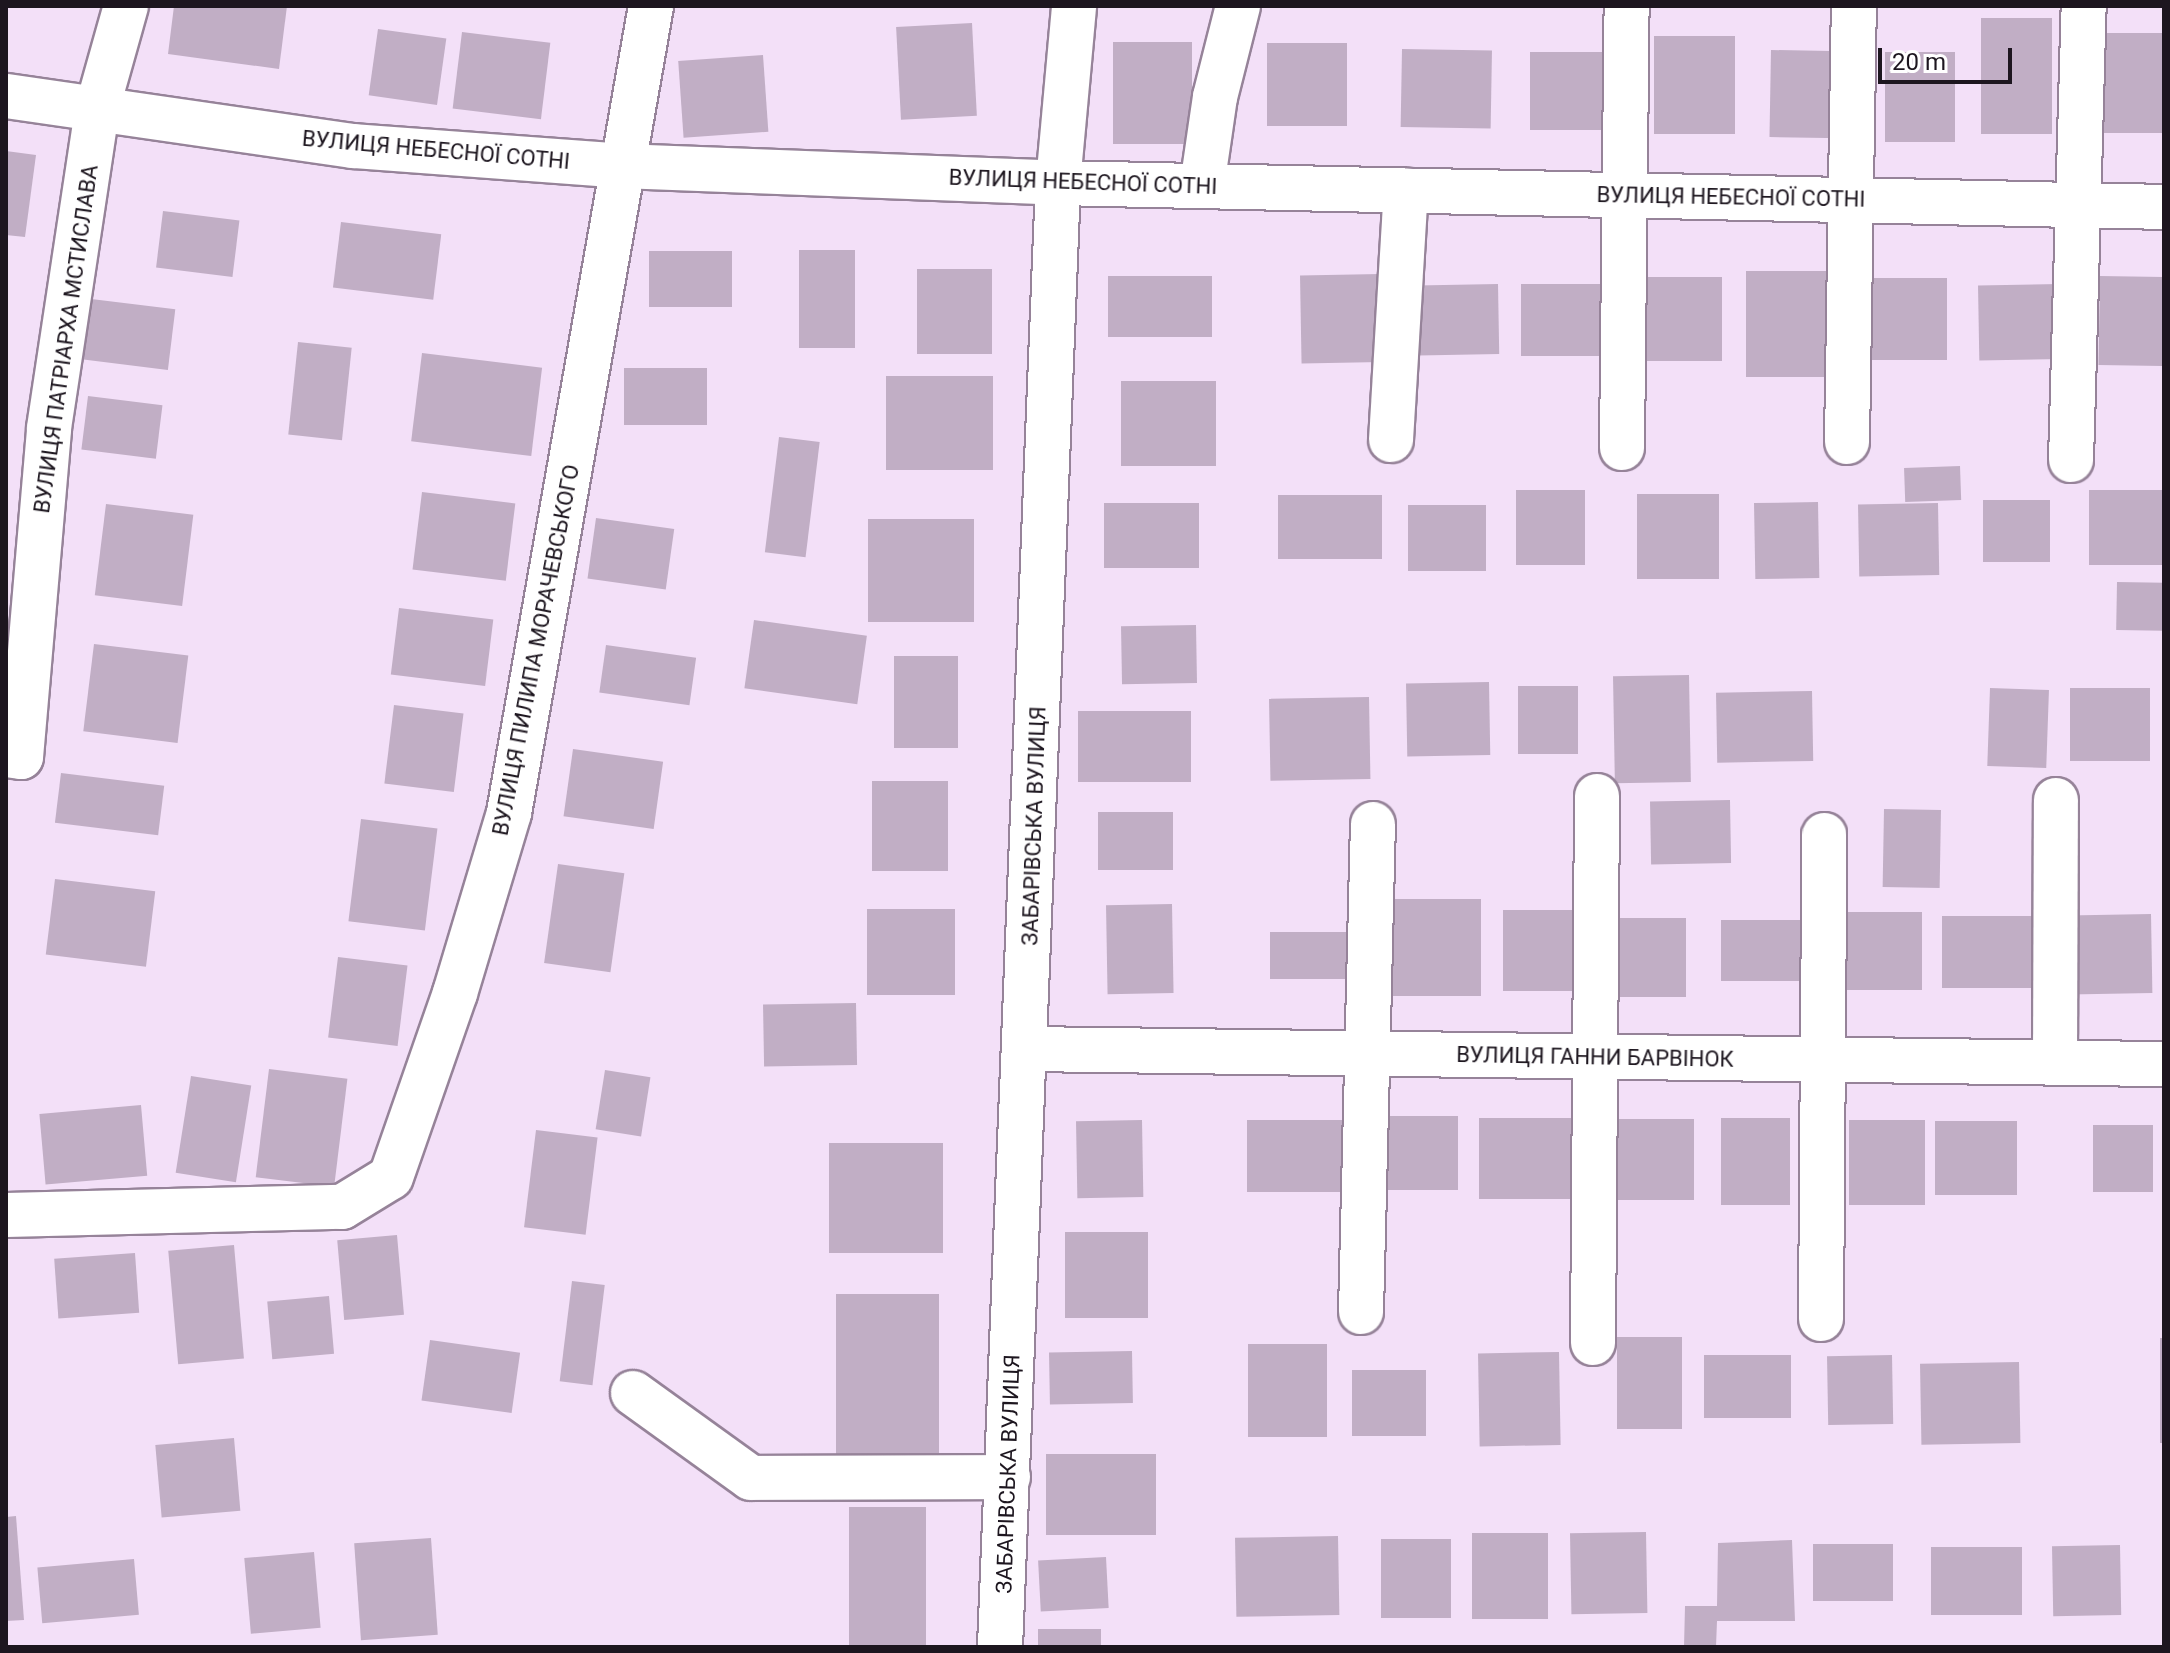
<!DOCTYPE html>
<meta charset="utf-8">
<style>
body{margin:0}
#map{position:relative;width:2170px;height:1653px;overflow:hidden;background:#f3e0f8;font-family:Roboto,sans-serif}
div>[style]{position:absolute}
.building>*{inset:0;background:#c1aec5;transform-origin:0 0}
.roads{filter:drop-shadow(2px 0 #968399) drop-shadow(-2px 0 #968399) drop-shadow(0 2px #968399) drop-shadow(0 -2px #968399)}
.minor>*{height:44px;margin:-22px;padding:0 22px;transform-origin:22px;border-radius:22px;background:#fff}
span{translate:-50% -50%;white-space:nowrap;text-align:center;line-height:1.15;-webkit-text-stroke:8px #fff;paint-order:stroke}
.street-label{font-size:22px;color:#1d161f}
.frame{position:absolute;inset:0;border:8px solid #1d161f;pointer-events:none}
.scale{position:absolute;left:1878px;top:48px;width:134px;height:36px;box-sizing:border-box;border:4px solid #1d161f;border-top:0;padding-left:10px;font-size:24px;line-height:28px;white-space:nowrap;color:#1d161f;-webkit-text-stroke:6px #fff;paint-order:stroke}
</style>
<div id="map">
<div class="building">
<i style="clip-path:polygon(174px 6px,287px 6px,279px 69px,168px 54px)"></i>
<i style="left:1981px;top:18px;width:71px;height:116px"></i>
<i style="left:972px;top:23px;width:93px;height:76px;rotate:87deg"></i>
<i style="left:378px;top:29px;width:69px;height:67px;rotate:8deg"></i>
<i style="left:462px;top:32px;width:89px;height:77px;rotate:7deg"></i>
<i style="left:2096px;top:33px;width:68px;height:100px"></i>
<i style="left:1654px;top:36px;width:81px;height:98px"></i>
<i style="left:1113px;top:42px;width:79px;height:102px"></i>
<i style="left:1267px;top:43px;width:80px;height:83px"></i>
<i style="left:1402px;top:49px;width:90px;height:78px;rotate:1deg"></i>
<i style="left:1771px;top:50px;width:73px;height:87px;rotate:1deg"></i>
<i style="left:1530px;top:52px;width:72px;height:78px"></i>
<i style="left:1885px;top:52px;width:70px;height:90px"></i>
<i style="left:763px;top:55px;width:77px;height:85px;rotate:86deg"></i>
<i style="clip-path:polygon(6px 151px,36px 155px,25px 237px,6px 235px)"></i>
<i style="left:163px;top:211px;width:77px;height:57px;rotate:7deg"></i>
<i style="left:341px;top:222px;width:101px;height:66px;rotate:7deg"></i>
<i style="left:799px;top:250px;width:56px;height:98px"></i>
<i style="left:732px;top:251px;width:56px;height:83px;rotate:90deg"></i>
<i style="left:917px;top:269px;width:75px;height:85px"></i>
<i style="left:1746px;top:271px;width:90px;height:106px"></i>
<i style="left:1380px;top:274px;width:88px;height:80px;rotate:89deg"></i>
<i style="left:1212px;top:276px;width:61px;height:104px;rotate:90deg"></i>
<i style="left:2100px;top:276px;width:64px;height:89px;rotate:1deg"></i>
<i style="left:1638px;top:277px;width:84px;height:84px"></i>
<i style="left:1947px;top:278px;width:82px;height:81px;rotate:90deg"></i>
<i style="left:1498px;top:284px;width:70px;height:81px;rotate:89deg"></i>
<i style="left:1611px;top:284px;width:72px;height:90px;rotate:90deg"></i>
<i style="left:2060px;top:284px;width:75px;height:82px;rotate:89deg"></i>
<i style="left:83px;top:298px;width:93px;height:61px;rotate:7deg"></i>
<i style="left:298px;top:342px;width:54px;height:93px;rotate:6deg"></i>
<i style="left:422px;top:353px;width:121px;height:89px;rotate:7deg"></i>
<i style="left:707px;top:368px;width:57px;height:83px;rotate:90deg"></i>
<i style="left:993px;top:376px;width:94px;height:107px;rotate:90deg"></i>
<i style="left:1121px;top:381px;width:95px;height:85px"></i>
<i style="left:88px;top:396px;width:75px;height:54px;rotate:7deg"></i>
<i style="left:779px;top:437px;width:41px;height:116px;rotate:7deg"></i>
<i style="left:1960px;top:466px;width:34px;height:56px;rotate:88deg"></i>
<i style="left:1516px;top:490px;width:69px;height:75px"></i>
<i style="left:2089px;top:490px;width:75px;height:75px"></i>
<i style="left:422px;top:492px;width:94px;height:78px;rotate:7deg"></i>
<i style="left:1637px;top:494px;width:82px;height:85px"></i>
<i style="left:1382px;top:495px;width:64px;height:104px;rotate:90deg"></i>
<i style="left:1983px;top:500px;width:67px;height:62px"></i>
<i style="left:1818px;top:502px;width:76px;height:64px;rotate:89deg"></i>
<i style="left:1199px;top:503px;width:65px;height:95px;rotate:90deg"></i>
<i style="left:1938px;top:503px;width:72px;height:80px;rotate:89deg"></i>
<i style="left:106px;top:504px;width:88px;height:92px;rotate:7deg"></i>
<i style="left:1408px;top:505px;width:78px;height:66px"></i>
<i style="left:596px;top:518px;width:79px;height:61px;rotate:8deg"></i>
<i style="left:868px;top:519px;width:106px;height:103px"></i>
<i style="left:2117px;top:582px;width:47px;height:48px;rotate:1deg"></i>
<i style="left:399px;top:608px;width:95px;height:67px;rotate:7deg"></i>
<i style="left:754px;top:620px;width:114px;height:69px;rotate:8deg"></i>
<i style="left:1196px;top:625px;width:58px;height:75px;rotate:89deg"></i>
<i style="left:94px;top:644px;width:95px;height:88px;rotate:7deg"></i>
<i style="left:606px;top:645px;width:91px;height:48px;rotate:8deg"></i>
<i style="left:894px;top:656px;width:64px;height:92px"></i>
<i style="left:1689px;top:675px;width:107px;height:76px;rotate:89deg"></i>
<i style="left:1489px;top:682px;width:73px;height:83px;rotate:89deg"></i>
<i style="left:1518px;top:686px;width:60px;height:68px"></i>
<i style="left:1990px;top:688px;width:59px;height:78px;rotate:2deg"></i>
<i style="left:2150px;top:688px;width:73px;height:80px;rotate:90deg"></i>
<i style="left:1812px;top:691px;width:70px;height:96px;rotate:89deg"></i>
<i style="left:1369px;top:697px;width:82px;height:100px;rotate:89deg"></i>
<i style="left:394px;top:705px;width:70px;height:79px;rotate:7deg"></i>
<i style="left:1191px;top:711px;width:71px;height:113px;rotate:90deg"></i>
<i style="left:573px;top:749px;width:91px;height:68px;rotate:8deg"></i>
<i style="left:61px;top:773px;width:104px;height:50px;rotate:7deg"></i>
<i style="left:872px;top:781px;width:76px;height:90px"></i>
<i style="left:1730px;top:800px;width:63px;height:80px;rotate:89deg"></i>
<i style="left:1884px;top:809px;width:57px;height:78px;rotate:1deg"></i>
<i style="left:1173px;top:812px;width:58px;height:75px;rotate:90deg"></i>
<i style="left:361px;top:819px;width:77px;height:103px;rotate:7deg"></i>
<i style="left:558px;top:864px;width:67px;height:100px;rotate:8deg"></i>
<i style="left:55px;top:879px;width:101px;height:76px;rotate:7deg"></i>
<i style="left:1383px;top:899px;width:98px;height:97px"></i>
<i style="left:1172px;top:904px;width:89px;height:66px;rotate:89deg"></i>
<i style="left:867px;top:909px;width:88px;height:86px"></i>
<i style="left:1503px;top:910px;width:69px;height:81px"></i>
<i style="left:1922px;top:912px;width:78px;height:92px;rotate:90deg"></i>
<i style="left:2151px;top:914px;width:79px;height:83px;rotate:89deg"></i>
<i style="left:1942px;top:916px;width:92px;height:72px"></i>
<i style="left:1609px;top:918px;width:77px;height:79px"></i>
<i style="left:1721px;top:920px;width:83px;height:61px"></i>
<i style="left:1355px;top:932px;width:47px;height:85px;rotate:90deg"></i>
<i style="left:338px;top:957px;width:70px;height:81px;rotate:7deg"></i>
<i style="left:856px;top:1003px;width:62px;height:93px;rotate:89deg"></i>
<i style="left:269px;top:1069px;width:79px;height:109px;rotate:7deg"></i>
<i style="left:605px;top:1070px;width:46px;height:60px;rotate:9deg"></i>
<i style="left:191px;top:1076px;width:61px;height:98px;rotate:9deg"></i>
<i style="left:141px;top:1105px;width:71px;height:102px;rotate:85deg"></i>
<i style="left:1386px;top:1116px;width:72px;height:74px"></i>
<i style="left:1576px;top:1118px;width:81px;height:97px;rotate:90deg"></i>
<i style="left:1721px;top:1118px;width:69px;height:87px"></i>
<i style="left:1618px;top:1119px;width:76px;height:81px"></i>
<i style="left:1142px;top:1120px;width:77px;height:66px;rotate:89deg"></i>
<i style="left:1247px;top:1120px;width:96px;height:72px"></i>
<i style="left:1849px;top:1120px;width:76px;height:85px"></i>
<i style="left:1935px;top:1121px;width:82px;height:74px"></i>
<i style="left:2093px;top:1125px;width:60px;height:67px"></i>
<i style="left:536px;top:1130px;width:62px;height:98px;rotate:7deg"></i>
<i style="left:943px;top:1143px;width:110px;height:114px;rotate:90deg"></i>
<i style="left:1065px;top:1232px;width:83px;height:86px"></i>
<i style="left:397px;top:1235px;width:80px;height:60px;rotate:85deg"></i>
<i style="left:234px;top:1245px;width:114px;height:66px;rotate:85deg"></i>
<i style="left:135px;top:1253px;width:60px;height:81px;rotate:86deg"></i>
<i style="left:572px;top:1281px;width:33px;height:101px;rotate:7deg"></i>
<i style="left:836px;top:1294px;width:103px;height:175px"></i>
<i style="left:329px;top:1296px;width:58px;height:62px;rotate:85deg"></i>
<i style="left:1617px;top:1337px;width:65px;height:92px"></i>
<i style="left:2160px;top:1338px;width:4px;height:105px"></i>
<i style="left:430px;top:1340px;width:91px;height:61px;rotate:8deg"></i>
<i style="left:1327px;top:1344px;width:93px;height:79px;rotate:90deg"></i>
<i style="left:1132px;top:1351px;width:52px;height:83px;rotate:89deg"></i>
<i style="left:1559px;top:1352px;width:93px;height:81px;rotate:89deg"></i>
<i style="left:1791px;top:1355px;width:63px;height:87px;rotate:90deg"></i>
<i style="left:1892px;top:1355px;width:69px;height:65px;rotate:89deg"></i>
<i style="left:2019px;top:1362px;width:81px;height:99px;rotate:89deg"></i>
<i style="left:1352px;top:1370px;width:74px;height:66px"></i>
<i style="left:234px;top:1438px;width:73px;height:79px;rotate:85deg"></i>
<i style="left:1046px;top:1454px;width:110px;height:81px"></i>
<i style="left:926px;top:1507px;width:138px;height:77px;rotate:90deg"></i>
<i style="clip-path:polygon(16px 1516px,24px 1620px,6px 1621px,6px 1517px)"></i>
<i style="left:1646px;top:1532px;width:81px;height:76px;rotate:89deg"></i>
<i style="left:1472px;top:1533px;width:76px;height:86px"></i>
<i style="left:1338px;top:1536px;width:79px;height:103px;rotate:89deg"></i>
<i style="left:431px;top:1538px;width:97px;height:77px;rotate:86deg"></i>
<i style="left:1381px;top:1539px;width:70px;height:79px"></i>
<i style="clip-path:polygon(1792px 1540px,1795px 1621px,1717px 1621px,1716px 1647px,1684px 1647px,1685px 1606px,1717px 1606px,1718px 1543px)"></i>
<i style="left:1813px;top:1544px;width:80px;height:57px"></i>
<i style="left:2120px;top:1545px;width:70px;height:68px;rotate:89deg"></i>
<i style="left:1931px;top:1547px;width:91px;height:68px"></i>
<i style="left:314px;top:1552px;width:76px;height:70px;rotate:85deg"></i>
<i style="left:1106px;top:1557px;width:51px;height:68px;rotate:87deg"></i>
<i style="left:134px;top:1559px;width:56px;height:97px;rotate:85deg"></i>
<i style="left:1101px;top:1629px;width:18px;height:63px;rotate:90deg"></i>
</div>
<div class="roads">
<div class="minor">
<i style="left:6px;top:96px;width:351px;rotate:8.2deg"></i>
<i style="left:353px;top:146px;width:271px;rotate:4.2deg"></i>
<i style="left:623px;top:166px;width:435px;rotate:2.2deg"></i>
<i style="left:1058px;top:183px;width:1106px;rotate:1.24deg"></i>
<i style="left:1202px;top:186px;width:90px;rotate:-81.7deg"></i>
<i style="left:1215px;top:97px;width:94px;rotate:-75.8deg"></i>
<i style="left:1391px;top:440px;width:250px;rotate:-86.6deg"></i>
<i style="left:1847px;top:442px;width:436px;rotate:-89.1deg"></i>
<i style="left:1622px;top:448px;width:442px;rotate:-89.4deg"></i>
<i style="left:2071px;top:460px;width:454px;rotate:-88.4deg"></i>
<i style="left:6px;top:755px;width:15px;rotate:8deg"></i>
<i style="left:21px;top:757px;width:330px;rotate:-85.1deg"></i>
<i style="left:49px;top:428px;width:323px;rotate:-81.4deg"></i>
<i style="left:97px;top:109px;width:107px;rotate:-74.3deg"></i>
<i style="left:1026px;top:1049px;width:1138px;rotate:0.76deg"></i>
<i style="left:2055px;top:1063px;width:263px;rotate:-89.8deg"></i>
<i style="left:6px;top:1215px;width:336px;rotate:-1.4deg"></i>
<i style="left:342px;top:1207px;width:57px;rotate:-31.5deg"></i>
<i style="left:391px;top:1177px;width:195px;rotate:-70.8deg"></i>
<i style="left:455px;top:993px;width:188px;rotate:-73.3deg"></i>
<i style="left:509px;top:813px;width:819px;rotate:-80.02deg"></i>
<i style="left:1361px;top:1312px;width:488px;rotate:-88.6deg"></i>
<i style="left:1821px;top:1319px;width:484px;rotate:-89.6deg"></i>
<i style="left:1593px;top:1343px;width:547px;rotate:-89.58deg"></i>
<i style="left:633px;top:1393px;width:145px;rotate:35.8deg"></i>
<i style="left:751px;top:1478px;width:257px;rotate:-0.2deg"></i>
<i style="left:1000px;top:1647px;width:1465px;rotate:-87.73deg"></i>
<i style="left:1058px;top:183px;width:178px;rotate:-84.8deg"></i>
</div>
</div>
<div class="street-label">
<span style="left:436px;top:150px;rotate:5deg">ВУЛИЦЯ НЕБЕСНОЇ СОТНІ</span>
<span style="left:1083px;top:182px;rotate:2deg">ВУЛИЦЯ НЕБЕСНОЇ СОТНІ</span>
<span style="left:1731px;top:197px;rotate:1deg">ВУЛИЦЯ НЕБЕСНОЇ СОТНІ</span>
<span style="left:66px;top:339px;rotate:-82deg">ВУЛИЦЯ ПАТРІАРХА МСТИСЛАВА</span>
<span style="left:536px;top:650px;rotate:-79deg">ВУЛИЦЯ ПИЛИПА МОРАЧЕВСЬКОГО</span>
<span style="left:1034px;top:826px;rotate:-88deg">ЗАБАРІВСЬКА ВУЛИЦЯ</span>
<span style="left:1595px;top:1057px;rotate:1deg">ВУЛИЦЯ ГАННИ БАРВІНОК</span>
<span style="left:1008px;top:1474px;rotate:-88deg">ЗАБАРІВСЬКА ВУЛИЦЯ</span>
</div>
<div class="frame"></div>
<div class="scale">20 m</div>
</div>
